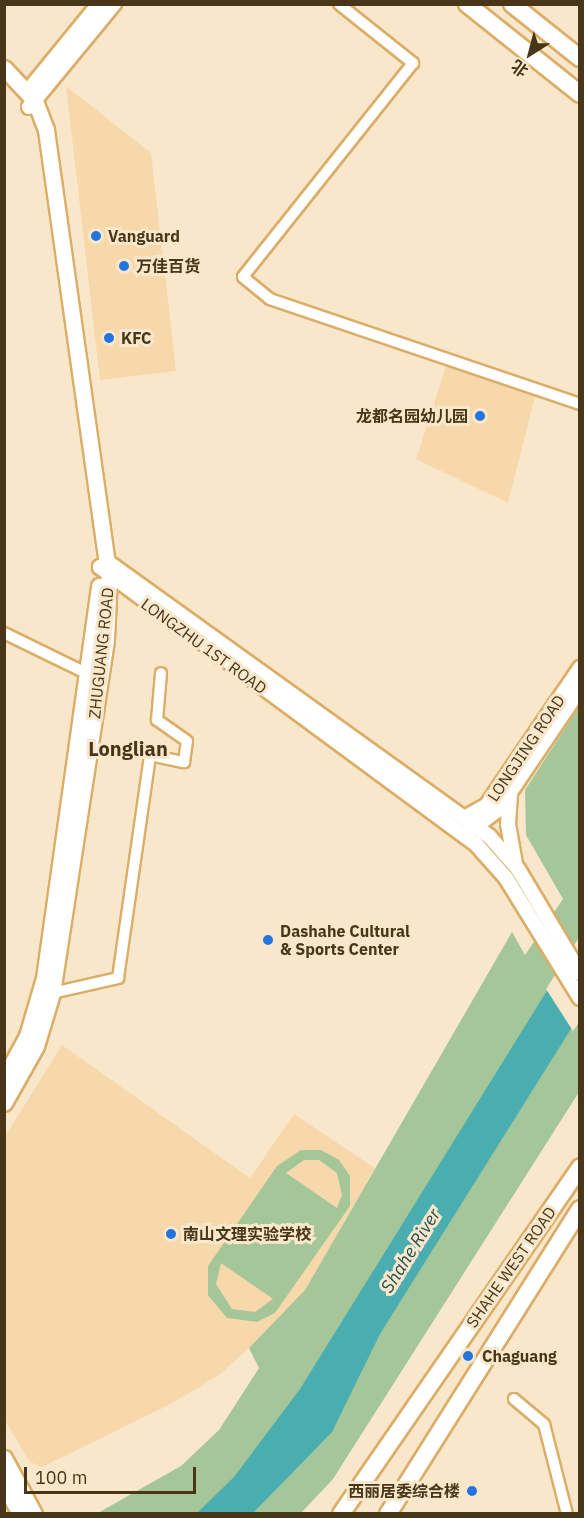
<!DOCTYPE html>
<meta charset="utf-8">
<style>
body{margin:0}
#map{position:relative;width:584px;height:1518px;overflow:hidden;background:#f9e7cc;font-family:"IBM Plex Sans","Noto Sans SC",sans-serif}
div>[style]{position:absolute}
.built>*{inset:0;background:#f7d8ab}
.green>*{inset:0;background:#a5c699}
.water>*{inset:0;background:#4aaeb0}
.pier>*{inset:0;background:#f9e7cc}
.roads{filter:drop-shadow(2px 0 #dbae68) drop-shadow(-2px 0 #dbae68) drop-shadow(0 2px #dbae68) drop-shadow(0 -2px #dbae68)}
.minor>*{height:10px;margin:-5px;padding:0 5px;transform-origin:5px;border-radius:5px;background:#fff}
.tertiary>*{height:14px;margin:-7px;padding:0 7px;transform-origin:7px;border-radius:7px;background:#fff}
.secondary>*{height:15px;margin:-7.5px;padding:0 7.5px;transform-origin:7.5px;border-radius:7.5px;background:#fff}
.primary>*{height:16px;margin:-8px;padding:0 8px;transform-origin:8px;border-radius:8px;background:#fff}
.dots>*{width:16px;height:16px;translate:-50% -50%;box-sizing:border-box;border:3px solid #f9e7cc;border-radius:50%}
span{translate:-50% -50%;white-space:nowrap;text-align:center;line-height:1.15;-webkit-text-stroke:6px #f9e7cc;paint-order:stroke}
.poi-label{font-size:16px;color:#493619;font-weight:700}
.left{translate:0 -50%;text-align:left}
.right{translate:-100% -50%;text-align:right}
.street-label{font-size:16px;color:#493619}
.water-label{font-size:18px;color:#224f50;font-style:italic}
.quarter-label{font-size:20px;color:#493619;font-weight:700}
.frame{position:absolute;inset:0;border:6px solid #493619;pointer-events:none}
.north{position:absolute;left:500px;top:24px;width:60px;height:60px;-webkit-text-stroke:4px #f9e7cc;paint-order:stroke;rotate:216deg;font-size:16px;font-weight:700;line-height:24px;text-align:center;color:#493619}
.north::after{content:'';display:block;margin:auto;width:21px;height:27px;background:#493619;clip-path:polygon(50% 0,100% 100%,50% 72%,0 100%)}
.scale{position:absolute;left:24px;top:1467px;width:172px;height:27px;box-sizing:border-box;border:3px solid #493619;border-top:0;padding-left:8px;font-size:18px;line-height:21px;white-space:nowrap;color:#493619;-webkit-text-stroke:4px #f9e7cc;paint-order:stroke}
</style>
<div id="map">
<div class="built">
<i style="clip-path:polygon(66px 86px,151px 153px,176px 371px,100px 380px)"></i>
<i style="clip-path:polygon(446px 366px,535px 396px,508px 503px,416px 459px)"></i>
<i style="clip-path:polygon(62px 1045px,250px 1178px,294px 1114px,375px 1168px,305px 1290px,249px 1348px,219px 1375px,169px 1405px,42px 1467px,30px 1462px,5px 1420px,4px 1138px)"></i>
</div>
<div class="green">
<i style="clip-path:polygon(579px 707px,579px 1092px,333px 1479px,301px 1513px,96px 1514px,181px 1466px,219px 1430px,259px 1368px,249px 1348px,305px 1290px,512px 932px,525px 955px,563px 899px,526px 835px,525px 790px)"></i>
<i style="clip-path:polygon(evenodd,301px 1150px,321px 1150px,339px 1160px,350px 1176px,350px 1206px,275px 1313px,257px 1322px,227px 1318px,208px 1295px,208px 1266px,277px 1166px,301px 1150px,304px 1160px,319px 1160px,337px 1173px,342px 1195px,337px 1208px,286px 1173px,304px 1160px,301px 1150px,221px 1263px,273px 1299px,255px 1312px,232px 1309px,216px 1284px,221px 1263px)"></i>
</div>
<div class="water">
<i style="clip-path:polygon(579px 939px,579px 1016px,380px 1334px,332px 1432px,253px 1513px,196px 1514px,234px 1477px,300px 1389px)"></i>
</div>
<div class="pier">
<i style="clip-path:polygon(580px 936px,580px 1021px,573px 1031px,546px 989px)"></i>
</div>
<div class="roads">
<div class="minor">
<i style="left:339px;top:4px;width:95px;rotate:38.6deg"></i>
<i style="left:413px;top:63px;width:273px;rotate:128.5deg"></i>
<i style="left:243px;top:277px;width:35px;rotate:39deg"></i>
<i style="left:270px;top:299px;width:327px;rotate:18.7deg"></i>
<i style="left:4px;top:633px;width:93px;rotate:26deg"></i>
<i style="left:52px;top:993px;width:68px;rotate:-12.8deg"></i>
<i style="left:118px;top:978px;width:225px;rotate:-81.8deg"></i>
<i style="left:150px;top:755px;width:35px;rotate:12deg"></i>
<i style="left:184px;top:762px;width:21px;rotate:-82deg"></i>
<i style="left:187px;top:741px;width:37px;rotate:-145deg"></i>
<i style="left:157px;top:720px;width:47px;rotate:-85.1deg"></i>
<i style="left:514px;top:1399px;width:39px;rotate:40deg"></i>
<i style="left:544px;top:1424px;width:93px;rotate:75.7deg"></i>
</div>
<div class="tertiary">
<i style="left:28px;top:91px;width:112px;rotate:-50.8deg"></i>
<i style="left:29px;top:107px;width:134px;rotate:-50.5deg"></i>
<i style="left:510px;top:795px;width:29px;rotate:94deg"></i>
<i style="left:508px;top:824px;width:39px;rotate:80deg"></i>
<i style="left:464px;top:818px;width:26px;rotate:-29deg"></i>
<i style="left:487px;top:805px;width:166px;rotate:-55.8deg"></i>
<i style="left:471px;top:830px;width:34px;rotate:-37deg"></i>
<i style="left:498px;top:810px;width:146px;rotate:-55.9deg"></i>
<i style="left:580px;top:973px;width:121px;rotate:-120.8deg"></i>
<i style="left:518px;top:869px;width:44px;rotate:-131.3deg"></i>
<i style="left:489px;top:836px;width:468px;rotate:-144.3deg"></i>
<i style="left:109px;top:563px;width:10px;rotate:156deg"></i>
<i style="left:100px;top:567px;width:466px;rotate:36.4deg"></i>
<i style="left:475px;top:843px;width:47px;rotate:48.5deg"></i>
<i style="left:506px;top:878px;width:141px;rotate:58.3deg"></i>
</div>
<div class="secondary">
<i style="left:4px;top:68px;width:45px;rotate:46.8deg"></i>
<i style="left:35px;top:101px;width:31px;rotate:69deg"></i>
<i style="left:46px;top:130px;width:452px;rotate:82deg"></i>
<i style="left:109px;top:578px;width:62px;rotate:92.8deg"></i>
<i style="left:106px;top:640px;width:357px;rotate:98.7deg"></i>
<i style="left:52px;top:993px;width:55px;rotate:106.8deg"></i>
<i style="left:36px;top:1046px;width:65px;rotate:119.3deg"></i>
<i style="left:4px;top:1078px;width:48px;rotate:-61.3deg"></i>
<i style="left:27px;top:1036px;width:60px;rotate:-73.7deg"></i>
<i style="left:44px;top:978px;width:396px;rotate:-82deg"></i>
<i style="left:4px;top:1458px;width:64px;rotate:61.8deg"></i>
<i style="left:4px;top:1484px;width:34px;rotate:62deg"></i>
</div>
<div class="primary">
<i style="left:467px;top:4px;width:144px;rotate:38.5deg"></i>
<i style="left:512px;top:4px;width:87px;rotate:38.5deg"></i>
<i style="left:341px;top:1514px;width:421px;rotate:-55.4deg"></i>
<i style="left:388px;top:1514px;width:360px;rotate:-57.8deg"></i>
</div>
</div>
<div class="dots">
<i style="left:96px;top:236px;background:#2374df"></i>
<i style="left:124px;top:266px;background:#2374df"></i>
<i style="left:109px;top:338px;background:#2374df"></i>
<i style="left:480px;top:416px;background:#2374df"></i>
<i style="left:268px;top:940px;background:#2374df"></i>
<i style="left:171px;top:1234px;background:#2374df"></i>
<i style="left:468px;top:1356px;background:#2374df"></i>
<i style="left:472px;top:1491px;background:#2374df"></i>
</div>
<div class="poi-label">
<span class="left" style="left:108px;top:236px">Vanguard</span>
<span class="left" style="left:136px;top:266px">万佳百货</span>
<span class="left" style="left:121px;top:338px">KFC</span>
<span class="right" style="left:468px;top:416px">龙都名园幼儿园</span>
<span class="left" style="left:280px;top:940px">Dashahe Cultural<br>&amp; Sports Center</span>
<span class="left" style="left:183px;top:1234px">南山文理实验学校</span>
<span class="left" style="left:482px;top:1356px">Chaguang</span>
<span class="right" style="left:460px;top:1491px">西丽居委综合楼</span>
</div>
<div class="street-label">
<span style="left:204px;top:646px;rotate:36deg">LONGZHU 1ST ROAD</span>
<span style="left:101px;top:653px;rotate:-84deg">ZHUGUANG ROAD</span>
<span style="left:526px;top:748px;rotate:-56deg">LONGJING ROAD</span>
<span style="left:511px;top:1267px;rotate:-55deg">SHAHE WEST ROAD</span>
</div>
<div class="water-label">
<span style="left:411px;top:1251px;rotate:-58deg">Shahe River</span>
</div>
<div class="quarter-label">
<span style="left:128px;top:748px">Longlian</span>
</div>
<div class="frame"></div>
<div class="north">北</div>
<div class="scale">100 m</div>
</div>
